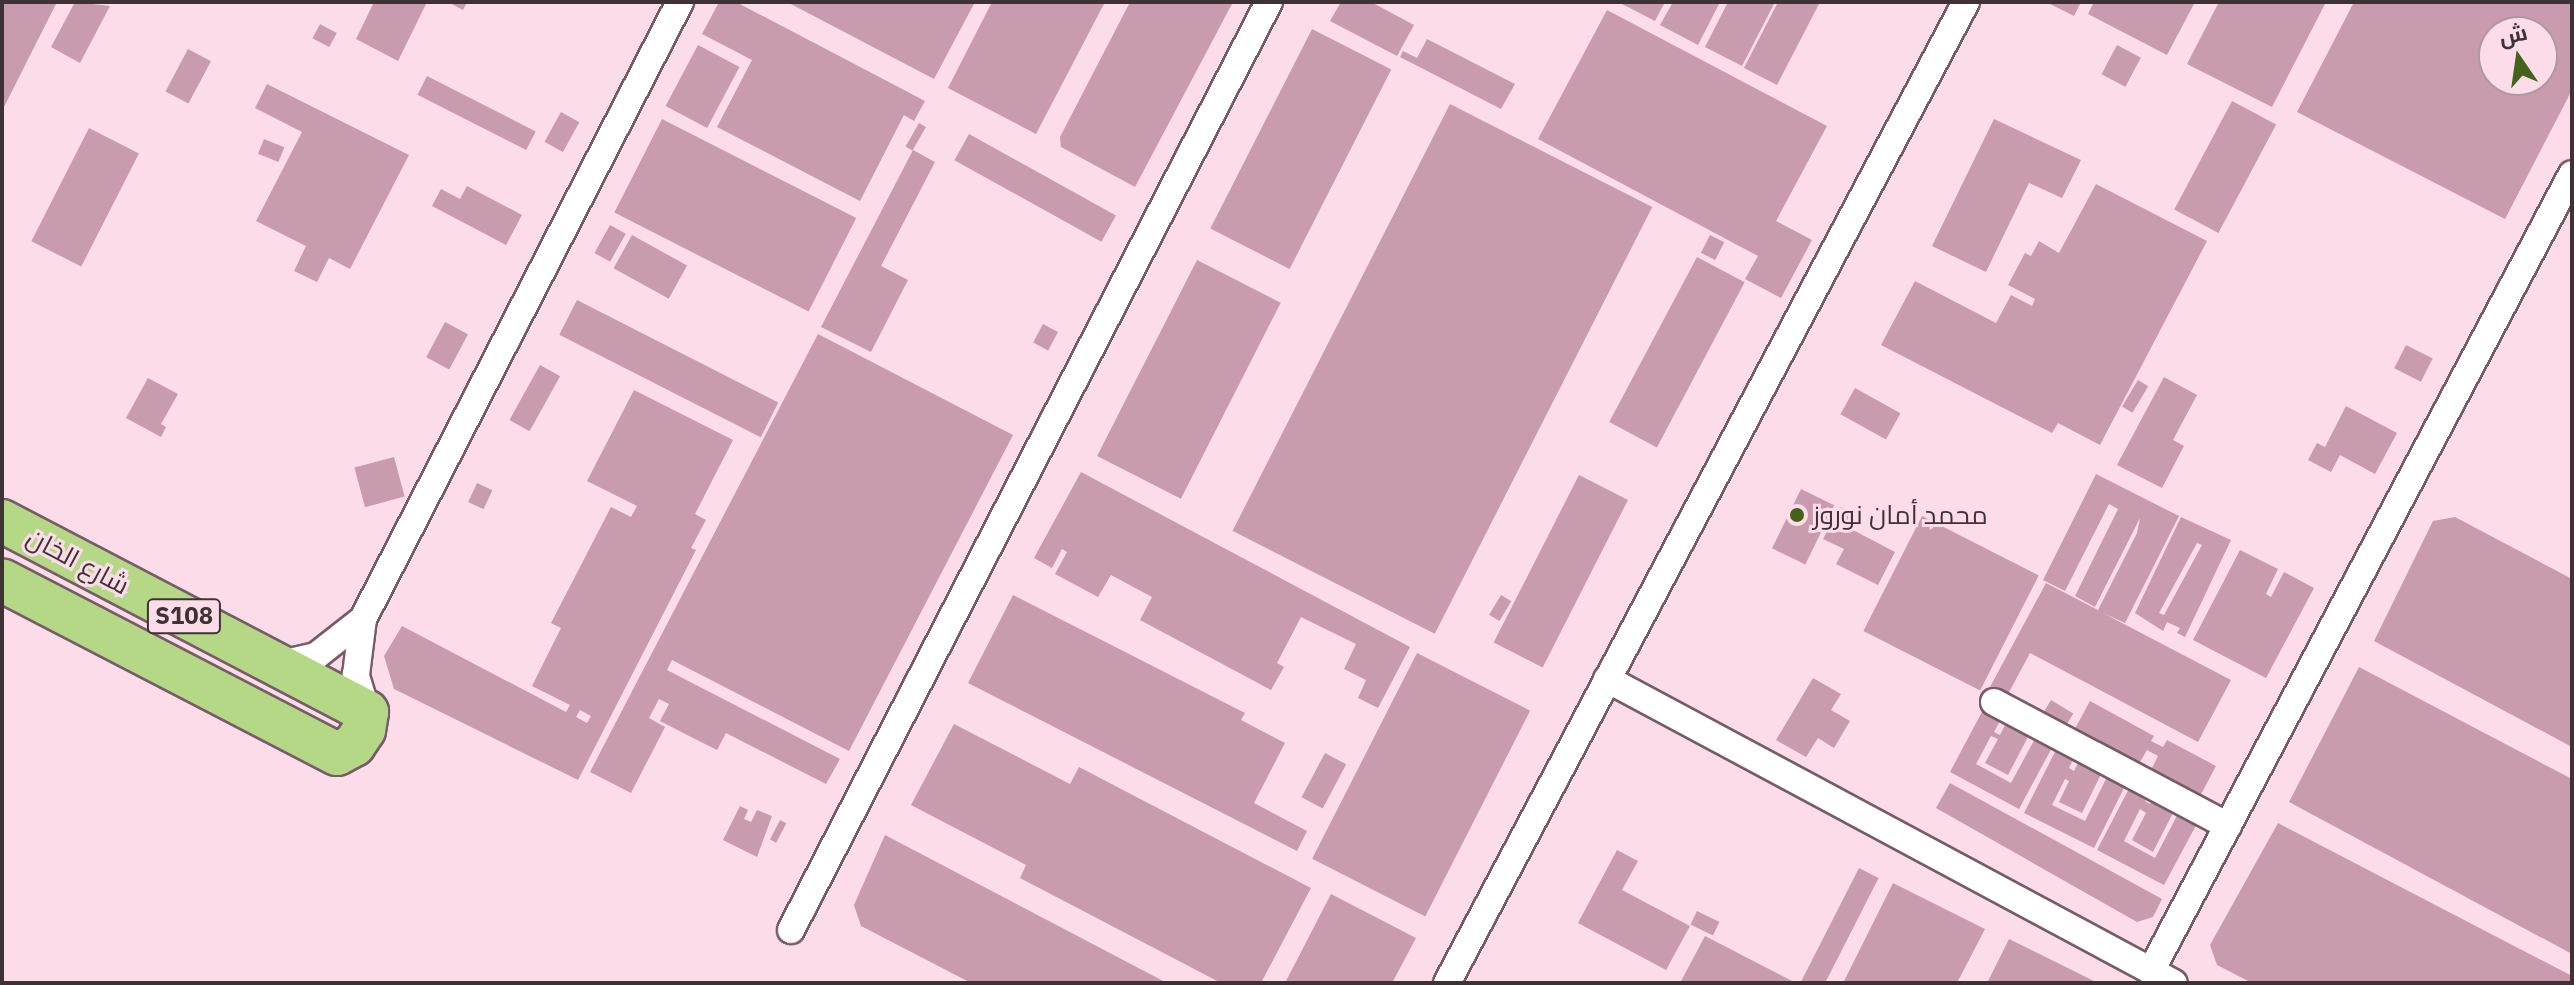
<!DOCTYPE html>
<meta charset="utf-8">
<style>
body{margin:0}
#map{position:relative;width:2574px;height:985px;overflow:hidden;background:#fcdce9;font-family:"IBM Plex Sans",Cairo,sans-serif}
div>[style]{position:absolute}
.building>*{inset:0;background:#c89cae;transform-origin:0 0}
.roads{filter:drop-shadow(2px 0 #765c67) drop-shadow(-2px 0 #765c67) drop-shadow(0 2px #765c67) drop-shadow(0 -2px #765c67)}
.street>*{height:26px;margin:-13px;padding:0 13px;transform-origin:13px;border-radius:13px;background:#fff}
.primary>*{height:42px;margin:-21px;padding:0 21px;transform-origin:21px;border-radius:21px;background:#b4d886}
.dots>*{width:22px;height:22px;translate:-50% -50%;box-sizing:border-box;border:4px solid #fcdce9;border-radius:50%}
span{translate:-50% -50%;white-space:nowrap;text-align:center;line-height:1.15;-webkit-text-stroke:6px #fcdce9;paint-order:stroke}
.shield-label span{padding:2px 6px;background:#fcdce9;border:2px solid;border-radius:6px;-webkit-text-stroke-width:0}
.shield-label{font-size:24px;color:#3e3236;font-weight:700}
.poi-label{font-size:26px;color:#3e3236}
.left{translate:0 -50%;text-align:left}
.street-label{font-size:26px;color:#3e3236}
.frame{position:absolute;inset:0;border:4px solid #3e3236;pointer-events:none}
.north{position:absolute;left:2478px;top:16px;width:80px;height:80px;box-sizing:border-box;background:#fcdce9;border:2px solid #b098a1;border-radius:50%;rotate:347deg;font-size:22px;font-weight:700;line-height:32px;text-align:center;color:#3e3236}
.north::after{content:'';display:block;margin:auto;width:28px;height:36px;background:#426319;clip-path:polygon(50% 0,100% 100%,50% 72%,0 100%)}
</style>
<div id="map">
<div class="building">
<i style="clip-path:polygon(2px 2px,57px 2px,2px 111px)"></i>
<i style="clip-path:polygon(75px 2px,110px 6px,80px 63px,51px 47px)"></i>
<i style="clip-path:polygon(374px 2px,427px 2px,398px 61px,356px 39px)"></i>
<i style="clip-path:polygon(448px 2px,467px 2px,463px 10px)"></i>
<i style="clip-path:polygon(719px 2px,736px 2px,925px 101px,914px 121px,904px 115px,860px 201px,717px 127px,752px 60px,702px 34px)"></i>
<i style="clip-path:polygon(787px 2px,975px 2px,934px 79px)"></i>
<i style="clip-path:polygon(992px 2px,1105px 2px,1036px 134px,948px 88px)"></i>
<i style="clip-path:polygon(1130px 2px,1233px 2px,1135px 187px,1061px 147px,1060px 137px)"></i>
<i style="clip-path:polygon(1341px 2px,1371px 2px,1414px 25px,1397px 56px,1330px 21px)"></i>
<i style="clip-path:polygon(1618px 2px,1665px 2px,1655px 21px)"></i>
<i style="clip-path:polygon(1673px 2px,1720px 2px,1698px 45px,1660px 25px)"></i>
<i style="clip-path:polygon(1728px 2px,1775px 2px,1742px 66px,1705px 47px)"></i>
<i style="clip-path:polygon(1778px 2px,1820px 2px,1777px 85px,1744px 68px)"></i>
<i style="clip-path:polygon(2046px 2px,2081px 2px,2074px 16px)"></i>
<i style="clip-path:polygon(2094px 2px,2195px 2px,2167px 55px,2088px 14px)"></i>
<i style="clip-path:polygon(2219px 2px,2326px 2px,2272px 107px,2187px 64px)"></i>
<i style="clip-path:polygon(evenodd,2354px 2px,2572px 2px,2572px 90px,2505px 219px,2297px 112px,2354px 2px,2494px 32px,2542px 32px,2542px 80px,2494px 80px,2494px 32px)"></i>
<i style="clip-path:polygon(1607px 10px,1827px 126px,1776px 221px,1812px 240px,1781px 298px,1745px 279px,1758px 256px,1538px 139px)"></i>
<i style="left:320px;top:24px;width:19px;height:16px;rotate:28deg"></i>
<i style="left:1312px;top:29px;width:89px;height:224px;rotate:27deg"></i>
<i style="clip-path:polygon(1427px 39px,1515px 84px,1501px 109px,1400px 57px,1403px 51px,1417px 58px)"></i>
<i style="left:698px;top:45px;width:47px;height:69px;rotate:28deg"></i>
<i style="left:2117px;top:45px;width:27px;height:33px;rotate:28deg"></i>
<i style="left:188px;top:49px;width:26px;height:48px;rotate:28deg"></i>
<i style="left:427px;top:76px;width:122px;height:21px;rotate:27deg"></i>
<i style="clip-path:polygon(267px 84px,409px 155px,350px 269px,329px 258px,317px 282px,294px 271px,306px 246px,256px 221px,302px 132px,255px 108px)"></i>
<i style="left:2232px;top:101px;width:50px;height:123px;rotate:28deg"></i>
<i style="left:1450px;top:104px;width:227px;height:479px;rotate:27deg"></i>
<i style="left:561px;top:112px;width:21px;height:34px;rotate:29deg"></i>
<i style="left:662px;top:119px;width:218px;height:105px;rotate:27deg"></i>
<i style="clip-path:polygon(1994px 119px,2081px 160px,2062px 198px,2029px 183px,1986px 272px,1932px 246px)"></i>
<i style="left:919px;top:123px;width:8px;height:27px;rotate:30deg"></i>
<i style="left:89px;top:128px;width:56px;height:127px;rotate:27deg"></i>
<i style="left:969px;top:134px;width:168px;height:30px;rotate:29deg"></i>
<i style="left:264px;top:139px;width:22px;height:16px;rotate:22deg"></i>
<i style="clip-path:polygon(913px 150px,935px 162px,881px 266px,908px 280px,871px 352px,821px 327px)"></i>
<i style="clip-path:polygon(2096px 184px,2207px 241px,2100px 445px,2058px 423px,2052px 433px,1881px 345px,1915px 281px,1996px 323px,2011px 295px,2032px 306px,2035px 299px,2008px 285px,2025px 253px,2031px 256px,2039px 241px,2059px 253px)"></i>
<i style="clip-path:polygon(467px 186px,522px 215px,506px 245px,432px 206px,441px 189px,460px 199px)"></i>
<i style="left:610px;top:225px;width:18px;height:32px;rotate:29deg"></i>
<i style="left:632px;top:235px;width:63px;height:38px;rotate:29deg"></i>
<i style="left:1710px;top:235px;width:16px;height:20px;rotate:27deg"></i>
<i style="left:1697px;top:257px;width:54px;height:187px;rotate:28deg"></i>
<i style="left:1197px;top:260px;width:94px;height:220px;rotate:27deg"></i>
<i style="left:577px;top:300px;width:226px;height:39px;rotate:27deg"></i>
<i style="left:445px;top:322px;width:26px;height:40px;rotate:28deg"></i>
<i style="left:1043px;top:324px;width:17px;height:21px;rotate:28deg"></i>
<i style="clip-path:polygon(818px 334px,1013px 435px,849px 751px,672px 660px,667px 670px,840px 759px,826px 784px,726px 733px,717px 750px,691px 737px,660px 721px,669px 704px,659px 699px,649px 718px,665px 727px,631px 793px,590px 772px)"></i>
<i style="left:2406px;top:345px;width:30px;height:26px;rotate:27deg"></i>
<i style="left:540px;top:365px;width:23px;height:63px;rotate:29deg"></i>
<i style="clip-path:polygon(2164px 377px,2197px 395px,2173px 440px,2184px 446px,2162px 488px,2117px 465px)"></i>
<i style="clip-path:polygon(148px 378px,178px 394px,161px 424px,166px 427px,161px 437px,126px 418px)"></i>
<i style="left:2138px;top:380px;width:12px;height:31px;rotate:31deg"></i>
<i style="left:1855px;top:388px;width:52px;height:30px;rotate:29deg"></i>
<i style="clip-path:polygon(evenodd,634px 390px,733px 440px,695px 514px,706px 520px,691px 548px,696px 550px,578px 780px,394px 689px,384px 656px,402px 626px,566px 712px,570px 705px,532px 686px,561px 628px,551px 623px,611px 507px,631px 517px,637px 506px,587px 481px,634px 390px,580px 710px,591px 716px,587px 723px,576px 717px,580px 710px)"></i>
<i style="clip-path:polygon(2346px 406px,2397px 433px,2375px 474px,2340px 455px,2331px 472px,2308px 460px,2317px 443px,2325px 447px)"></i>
<i style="left:394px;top:457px;width:41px;height:41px;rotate:75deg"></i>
<i style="clip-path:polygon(1081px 472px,1410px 647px,1378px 708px,1358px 698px,1366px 680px,1344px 669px,1356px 644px,1301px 617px,1277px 663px,1284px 667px,1271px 690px,1140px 620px,1152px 597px,1111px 575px,1098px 597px,1055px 574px,1067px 552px,1062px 549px,1052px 568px,1034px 558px)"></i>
<i style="clip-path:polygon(2096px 474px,2179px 516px,2125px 623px,2103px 613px,2231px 680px,2198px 742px,2030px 653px,2007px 696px,1990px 687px,2046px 583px,2098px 610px,2137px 533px,2140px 518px,2095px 607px,2075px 596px,2118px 509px,2109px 504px,2065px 591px,2043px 580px)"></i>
<i style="left:1579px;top:475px;width:55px;height:188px;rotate:27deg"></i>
<i style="left:477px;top:483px;width:17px;height:21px;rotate:25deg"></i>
<i style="left:1801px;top:489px;width:37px;height:66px;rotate:26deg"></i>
<i style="clip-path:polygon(1840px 507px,1859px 517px,1853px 530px,1895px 552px,1878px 585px,1836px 564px,1844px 549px,1823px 539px)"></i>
<i style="left:1922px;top:516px;width:131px;height:129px;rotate:27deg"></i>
<i style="clip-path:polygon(evenodd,2181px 517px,2231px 540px,2185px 637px,2177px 633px,2180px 628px,2167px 622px,2163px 631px,2135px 613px,2181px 517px,2197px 543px,2202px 545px,2164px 615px,2159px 613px,2197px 543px)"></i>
<i style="clip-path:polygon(2455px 517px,2572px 579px,2572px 747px,2374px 641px,2433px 521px)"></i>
<i style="clip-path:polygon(2240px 550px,2278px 569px,2266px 594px,2271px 597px,2284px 572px,2314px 588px,2266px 678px,2193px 640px)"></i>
<i style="clip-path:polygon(1013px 595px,1245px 713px,1241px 720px,1285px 743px,1254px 803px,1307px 831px,1297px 851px,968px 683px)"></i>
<i style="left:1501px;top:595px;width:12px;height:23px;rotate:31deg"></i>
<i style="left:1417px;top:653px;width:127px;height:231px;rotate:27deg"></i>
<i style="clip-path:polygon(2359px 667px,2572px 779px,2572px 954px,2289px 802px)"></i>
<i style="clip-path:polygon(1813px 678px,1841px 694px,1831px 710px,1850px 721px,1834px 748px,1818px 738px,1806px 757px,1776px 740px)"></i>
<i style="left:2051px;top:700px;width:26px;height:17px;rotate:31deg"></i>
<i style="clip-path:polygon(2090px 701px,2154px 736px,2151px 741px,2163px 747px,2167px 740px,2216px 766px,2199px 798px,2150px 772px,2158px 756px,2147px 750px,2135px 771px,2071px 736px)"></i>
<i style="clip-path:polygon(1984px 708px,2002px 717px,1994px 732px,2000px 735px,2006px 723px,2029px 735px,2008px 775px,1985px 763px,1998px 739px,1991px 736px,1976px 764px,2011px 783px,2038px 733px,2055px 742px,2019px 809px,1950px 772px)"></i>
<i style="clip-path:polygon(954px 724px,1070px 784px,1079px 767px,1311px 888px,1261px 983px,1221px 983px,1020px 878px,1026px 865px,911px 805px)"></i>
<i style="clip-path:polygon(2058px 746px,2075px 755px,2069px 768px,2074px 771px,2080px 759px,2103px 770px,2082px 813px,2059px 802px,2069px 781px,2065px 779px,2052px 805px,2085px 821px,2109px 773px,2127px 782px,2094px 848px,2024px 813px)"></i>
<i style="left:1325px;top:753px;width:24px;height:50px;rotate:28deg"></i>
<i style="clip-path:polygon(2133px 781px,2151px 790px,2145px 801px,2150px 804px,2156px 791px,2178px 803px,2153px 852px,2132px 840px,2146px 813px,2140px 809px,2124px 841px,2155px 858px,2182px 806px,2201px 816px,2164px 885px,2097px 850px)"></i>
<i style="clip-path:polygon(1950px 783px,2162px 899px,2153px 917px,2137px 922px,1936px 808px)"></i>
<i style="clip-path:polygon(740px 806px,748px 810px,744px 819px,751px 822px,757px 810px,772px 816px,757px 857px,723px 840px)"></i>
<i style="left:780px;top:820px;width:7px;height:22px;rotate:27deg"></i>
<i style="clip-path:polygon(2278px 823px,2572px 976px,2572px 983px,2252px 983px,2217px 965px,2210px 945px)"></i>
<i style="clip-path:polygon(885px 835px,1167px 983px,971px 983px,861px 926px,854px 905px)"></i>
<i style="clip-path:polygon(1617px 850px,1638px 861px,1622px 890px,1690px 926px,1666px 970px,1578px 923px)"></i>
<i style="left:1859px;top:868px;width:22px;height:130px;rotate:27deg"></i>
<i style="clip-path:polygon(1893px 883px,1985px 929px,1957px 983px,1843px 983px)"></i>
<i style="clip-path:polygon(1331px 894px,1416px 938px,1392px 983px,1285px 983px)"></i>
<i style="left:1697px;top:911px;width:25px;height:15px;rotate:26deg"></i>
<i style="clip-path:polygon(1705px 936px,1796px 983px,1680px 983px)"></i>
<i style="clip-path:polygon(2009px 939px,2098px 983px,1987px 983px)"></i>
</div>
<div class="roads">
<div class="street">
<i style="left:277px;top:665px;width:40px;rotate:-13deg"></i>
<i style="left:316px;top:656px;width:60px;rotate:-38.2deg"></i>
<i style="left:1607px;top:679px;width:643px;rotate:28.2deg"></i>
<i style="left:1994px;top:702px;width:265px;rotate:27.9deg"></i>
<i style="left:367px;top:712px;width:39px;rotate:-107deg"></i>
<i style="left:356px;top:675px;width:56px;rotate:-82.9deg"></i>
<i style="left:363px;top:619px;width:694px;rotate:-62.81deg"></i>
<i style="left:791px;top:930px;width:1044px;rotate:-62.75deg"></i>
<i style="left:2151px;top:971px;width:901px;rotate:-62.16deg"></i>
<i style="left:1447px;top:983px;width:1110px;rotate:-62.12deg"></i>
</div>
<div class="primary">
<i style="left:2px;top:521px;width:412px;rotate:27.6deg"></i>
<i style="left:367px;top:712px;width:18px;rotate:99deg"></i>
<i style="left:364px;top:730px;width:18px;rotate:124deg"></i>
<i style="left:354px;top:745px;width:19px;rotate:152deg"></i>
<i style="left:337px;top:754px;width:377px;rotate:-152.6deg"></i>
</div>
</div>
<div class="dots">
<i style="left:1797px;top:515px;background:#426319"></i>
</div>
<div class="shield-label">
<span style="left:184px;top:616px">S108</span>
</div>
<div class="poi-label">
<span class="left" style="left:1813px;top:515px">محمد أمان نوروز</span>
</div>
<div class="street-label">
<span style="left:78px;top:561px;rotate:28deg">شارع الخان</span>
</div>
<div class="frame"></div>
<div class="north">ش</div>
</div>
